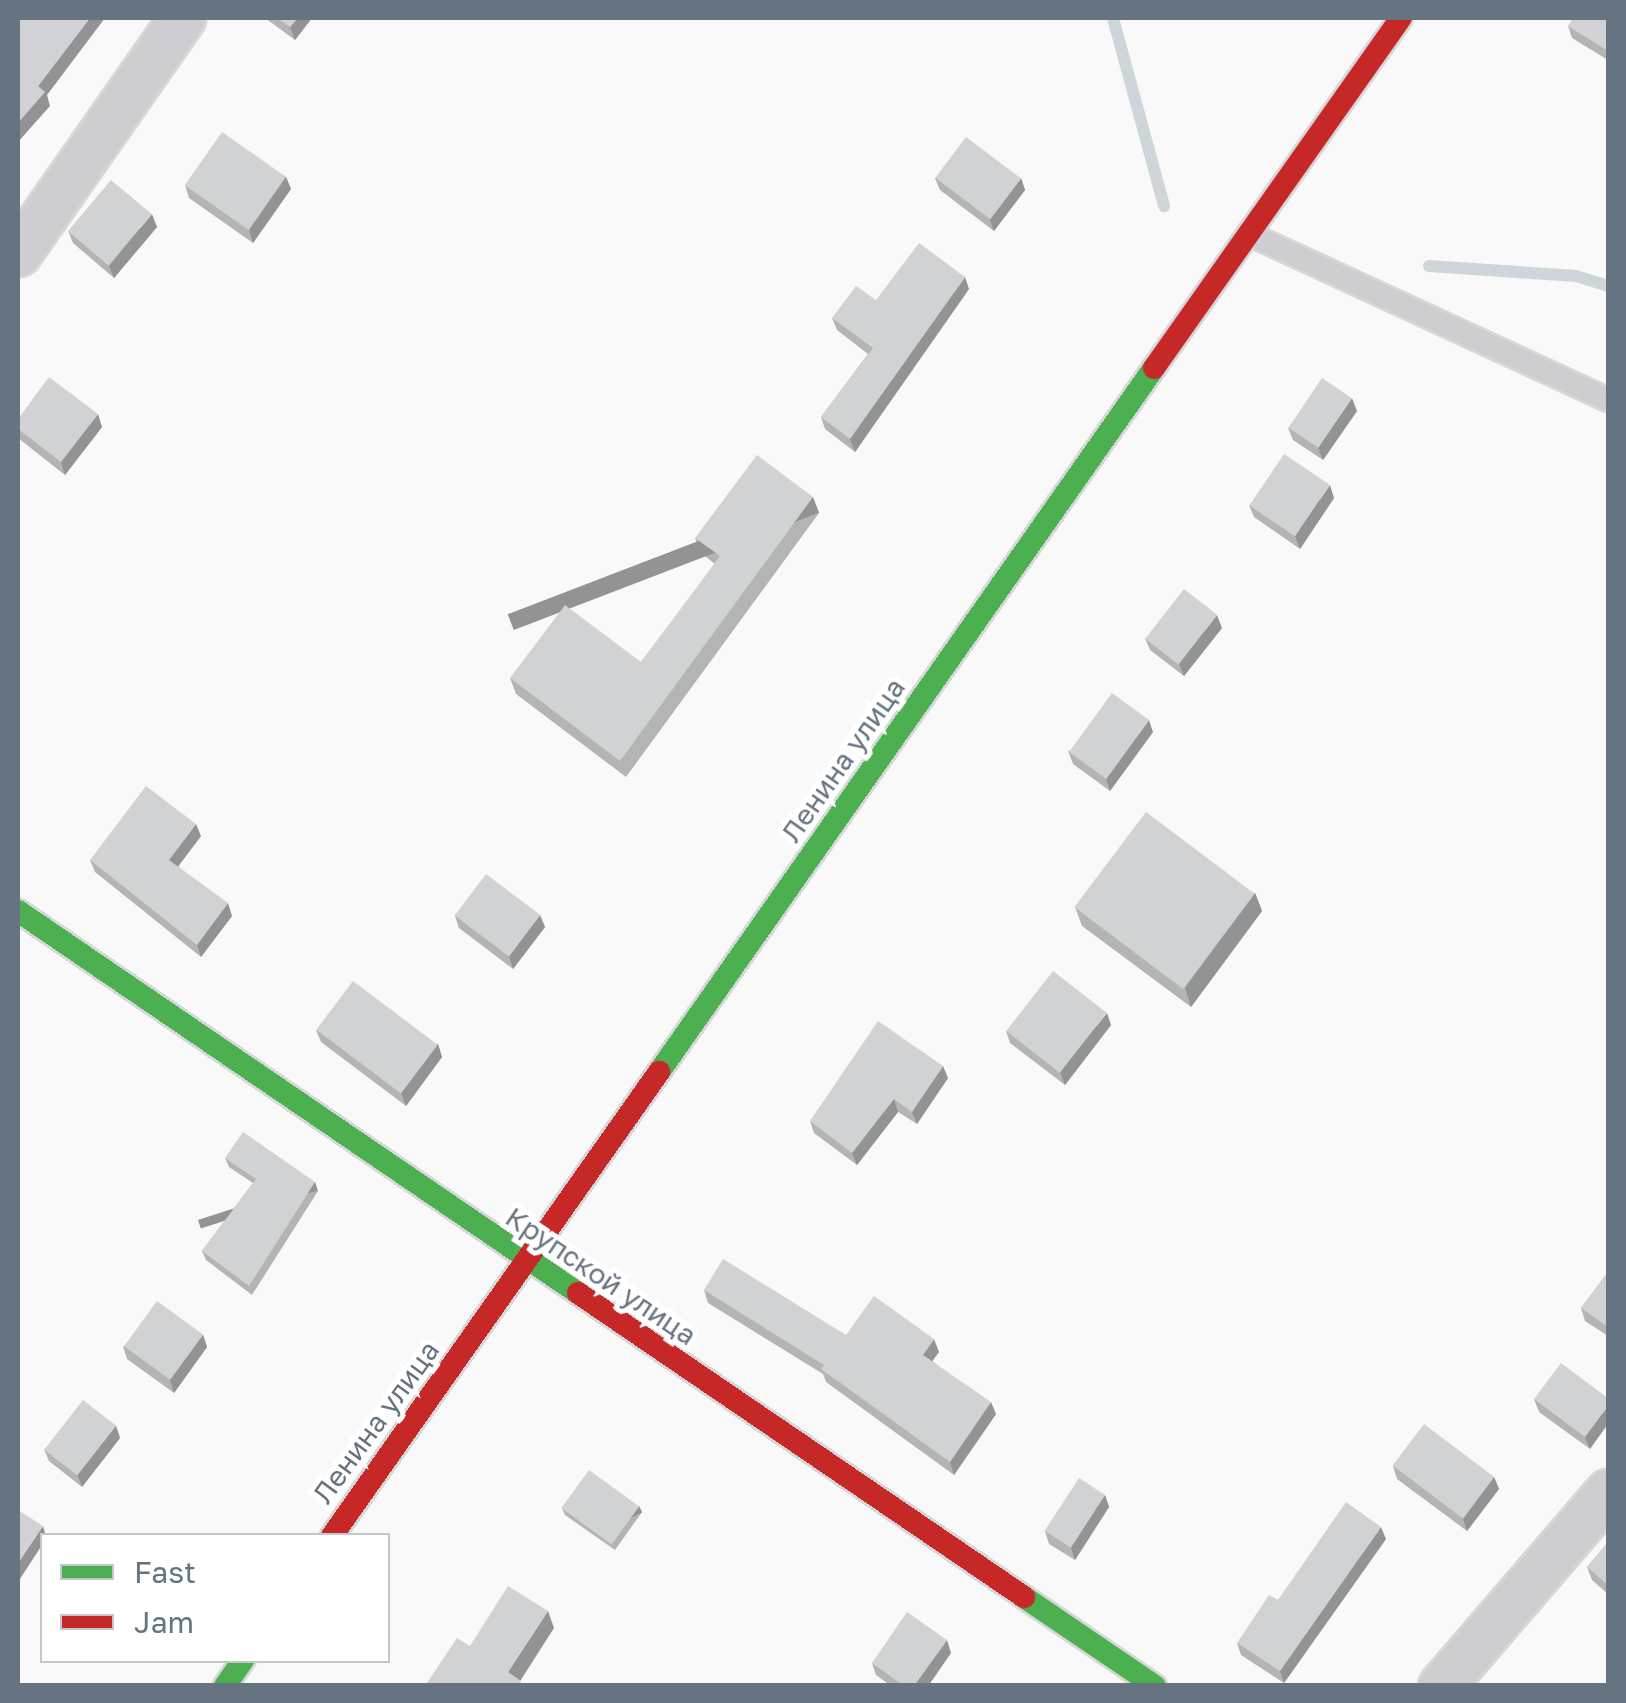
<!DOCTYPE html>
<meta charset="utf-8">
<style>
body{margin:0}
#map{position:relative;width:1626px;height:1703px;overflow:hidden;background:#f9f9f9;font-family:"Golos Text",sans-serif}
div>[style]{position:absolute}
.stream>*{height:12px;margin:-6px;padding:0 6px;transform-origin:6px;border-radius:6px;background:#cfd6da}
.roads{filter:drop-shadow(2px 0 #d6d7d8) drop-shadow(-2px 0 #d6d7d8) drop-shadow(0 2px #d6d7d8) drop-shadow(0 -2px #d6d7d8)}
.lane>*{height:22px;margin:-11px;padding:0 11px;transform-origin:11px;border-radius:11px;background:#ceced0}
.street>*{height:45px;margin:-22.5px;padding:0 22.5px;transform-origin:22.5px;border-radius:22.5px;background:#ceced0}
.fast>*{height:22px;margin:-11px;padding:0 11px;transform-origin:11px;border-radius:11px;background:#4caf50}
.jam>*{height:22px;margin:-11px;padding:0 11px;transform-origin:11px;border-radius:11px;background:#c62828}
.wall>*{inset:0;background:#b3b5b5}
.shaded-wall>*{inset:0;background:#929394;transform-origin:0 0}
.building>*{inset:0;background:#d0d2d3;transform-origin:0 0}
span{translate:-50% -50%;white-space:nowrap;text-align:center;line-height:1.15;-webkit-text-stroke:10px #fff;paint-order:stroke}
.street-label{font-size:28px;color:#667482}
.frame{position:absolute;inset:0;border:20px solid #667482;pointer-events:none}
.legend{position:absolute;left:40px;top:1533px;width:350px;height:130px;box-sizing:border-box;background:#fff;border:2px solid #c2c7cd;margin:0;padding:12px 18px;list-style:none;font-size:30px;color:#667482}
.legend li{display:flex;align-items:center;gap:20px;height:50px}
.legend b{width:50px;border:2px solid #c2c7cd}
</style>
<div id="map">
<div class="stream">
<i style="left:1113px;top:18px;width:195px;rotate:74.8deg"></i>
<i style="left:1429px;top:266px;width:147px;rotate:3.9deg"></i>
<i style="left:1576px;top:276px;width:34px;rotate:17deg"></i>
</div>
<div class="roads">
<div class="lane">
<i style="left:1249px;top:234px;width:396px;rotate:24.8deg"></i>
</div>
<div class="street">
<i style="left:18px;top:253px;width:287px;rotate:-55.1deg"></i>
<i style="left:1441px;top:1686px;width:256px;rotate:-49.3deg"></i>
</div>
<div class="fast">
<i style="left:18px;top:911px;width:678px;rotate:34.3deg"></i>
<i style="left:659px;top:1072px;width:861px;rotate:-54.89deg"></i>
<i style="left:1024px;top:1597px;width:158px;rotate:34.2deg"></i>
<i style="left:225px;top:1686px;width:32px;rotate:-55deg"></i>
</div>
<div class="jam">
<i style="left:1154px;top:368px;width:428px;rotate:-54.8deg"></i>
<i style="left:578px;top:1293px;width:540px;rotate:34.28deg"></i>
<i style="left:332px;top:1536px;width:568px;rotate:-54.83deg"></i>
</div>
</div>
<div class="wall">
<i style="clip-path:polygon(265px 18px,312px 18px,295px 40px)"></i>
<i style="clip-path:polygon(1608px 18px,1608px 60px,1572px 38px,1568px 26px)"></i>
<i style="clip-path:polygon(286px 177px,291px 189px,253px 243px,189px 198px,185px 185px)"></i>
<i style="clip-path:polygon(935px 178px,1021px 178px,1025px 190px,994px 231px,940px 190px)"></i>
<i style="clip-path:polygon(157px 227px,114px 278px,73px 243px,68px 231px)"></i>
<i style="clip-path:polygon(969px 289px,855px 452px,825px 429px,821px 417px,868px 354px,837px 330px,832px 318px,876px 300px)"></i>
<i style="clip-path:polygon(1357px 411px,1323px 460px,1293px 440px,1288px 428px)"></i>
<i style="clip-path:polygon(18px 419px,102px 427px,65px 475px,18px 438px)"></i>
<i style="clip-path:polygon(1334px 498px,1300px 549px,1254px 517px,1249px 505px)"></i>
<i style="clip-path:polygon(819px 513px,626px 777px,516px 694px,510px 678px,641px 662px,715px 564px,701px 553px,695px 538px)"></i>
<i style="clip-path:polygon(1222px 628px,1184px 676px,1150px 650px,1145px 638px)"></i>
<i style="clip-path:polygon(1153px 732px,1110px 791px,1073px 764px,1068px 751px)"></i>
<i style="clip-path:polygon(201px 836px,178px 866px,232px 916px,201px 957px,95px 872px,90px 860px)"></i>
<i style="clip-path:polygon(1255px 893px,1262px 911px,1191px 1007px,1082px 926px,1075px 907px)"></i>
<i style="clip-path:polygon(540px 915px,545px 927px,513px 969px,459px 928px,455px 916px)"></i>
<i style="clip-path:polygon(1111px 1025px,1065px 1085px,1010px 1043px,1006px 1031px)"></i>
<i style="clip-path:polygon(316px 1030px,438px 1044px,442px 1057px,406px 1106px,321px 1042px)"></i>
<i style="clip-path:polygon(948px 1078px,917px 1124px,898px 1112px,857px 1165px,814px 1133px,810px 1121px)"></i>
<i style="clip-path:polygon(225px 1158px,315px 1182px,318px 1191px,252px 1295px,206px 1260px,202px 1251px,253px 1183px,229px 1167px)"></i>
<i style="clip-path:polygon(1608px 1272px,1608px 1336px,1585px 1321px,1581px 1308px)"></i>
<i style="clip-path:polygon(704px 1290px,846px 1335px,939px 1352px,932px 1361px,996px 1414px,954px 1475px,826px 1382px,823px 1374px,708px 1303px)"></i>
<i style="clip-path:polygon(203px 1335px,207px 1347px,174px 1393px,127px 1359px,123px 1346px)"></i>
<i style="clip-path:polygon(1608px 1398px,1590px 1449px,1539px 1412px,1534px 1399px)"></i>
<i style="clip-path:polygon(116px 1426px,120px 1438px,82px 1487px,49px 1461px,44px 1449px)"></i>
<i style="clip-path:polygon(1393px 1466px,1494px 1477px,1499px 1489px,1467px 1531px,1397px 1479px)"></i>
<i style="clip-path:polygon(1105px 1495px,1109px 1507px,1075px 1560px,1049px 1544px,1045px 1531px)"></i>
<i style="clip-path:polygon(639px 1506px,642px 1512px,615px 1550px,565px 1515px,562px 1508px)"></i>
<i style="clip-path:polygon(1386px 1539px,1284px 1683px,1241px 1655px,1237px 1643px,1278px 1600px)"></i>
<i style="clip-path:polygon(1608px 1542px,1608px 1594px,1592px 1580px,1587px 1567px)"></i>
<i style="clip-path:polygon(951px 1653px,928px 1686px,891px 1686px,876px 1675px,872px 1663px)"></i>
</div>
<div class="shaded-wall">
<i style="clip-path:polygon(90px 18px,105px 18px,47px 95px,50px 106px,18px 142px,18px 123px,38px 86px)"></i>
<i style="clip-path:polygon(298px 18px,312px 18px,295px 40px,290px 27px)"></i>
<i style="clip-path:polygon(286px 177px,291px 189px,253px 243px,249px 230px)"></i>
<i style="clip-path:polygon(1021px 178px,1025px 190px,994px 231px,989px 218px)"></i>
<i style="clip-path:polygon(152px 214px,157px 227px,114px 278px,109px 266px)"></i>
<i style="clip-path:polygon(965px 277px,969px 289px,855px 452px,850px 439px)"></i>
<i style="clip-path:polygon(1352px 398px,1357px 411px,1323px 460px,1318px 448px)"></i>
<i style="clip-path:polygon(98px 414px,102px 427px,65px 475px,61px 462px)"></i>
<i style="clip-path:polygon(1330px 485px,1334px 498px,1300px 549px,1295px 536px)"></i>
<i style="left:813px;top:497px;width:17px;height:327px;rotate:69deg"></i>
<i style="clip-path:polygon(1217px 615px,1222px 628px,1184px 676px,1179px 664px)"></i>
<i style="clip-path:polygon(1149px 720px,1153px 732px,1110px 791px,1106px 779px)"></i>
<i style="clip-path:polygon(196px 824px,201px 836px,174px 872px,169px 860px)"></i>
<i style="clip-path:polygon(1255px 893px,1262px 911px,1191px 1007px,1185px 988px)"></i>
<i style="clip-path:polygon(228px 903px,232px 916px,201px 957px,197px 945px)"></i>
<i style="clip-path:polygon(540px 915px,545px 927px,513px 969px,509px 956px)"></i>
<i style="clip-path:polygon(1107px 1013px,1111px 1025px,1065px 1085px,1060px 1072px)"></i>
<i style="clip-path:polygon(438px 1044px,442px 1057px,406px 1106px,401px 1093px)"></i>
<i style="clip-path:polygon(943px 1066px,948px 1078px,917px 1124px,912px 1112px)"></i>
<i style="clip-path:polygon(894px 1099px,898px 1112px,857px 1165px,852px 1153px)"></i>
<i style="left:315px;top:1182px;width:9px;height:123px;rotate:72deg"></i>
<i style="clip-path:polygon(203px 1335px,207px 1347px,174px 1393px,170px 1380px)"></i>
<i style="clip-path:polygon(934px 1339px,939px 1352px,928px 1367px,923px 1355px)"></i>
<i style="clip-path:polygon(991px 1402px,996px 1414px,954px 1475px,950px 1462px)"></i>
<i style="clip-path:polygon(1608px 1406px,1608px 1424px,1590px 1449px,1585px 1437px)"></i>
<i style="clip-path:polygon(116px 1426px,120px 1438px,82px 1487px,77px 1474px)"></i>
<i style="clip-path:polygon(1494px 1477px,1499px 1489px,1467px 1531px,1463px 1519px)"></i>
<i style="clip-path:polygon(1105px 1495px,1109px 1507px,1075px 1560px,1071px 1548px)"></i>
<i style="left:639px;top:1506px;width:7px;height:47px;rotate:63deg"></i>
<i style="clip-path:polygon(43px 1526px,46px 1536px,42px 1536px,42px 1545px,18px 1582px,18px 1563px)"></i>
<i style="clip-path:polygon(1381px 1527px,1386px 1539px,1284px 1683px,1280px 1671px)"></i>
<i style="clip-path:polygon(548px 1611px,554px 1628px,517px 1686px,508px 1672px)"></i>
<i style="clip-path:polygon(947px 1640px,951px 1653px,928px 1686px,914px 1686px)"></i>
</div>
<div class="building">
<i style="clip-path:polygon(19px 18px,90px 18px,38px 86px,45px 92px,18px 123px,18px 20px)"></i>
<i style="clip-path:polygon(277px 18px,298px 18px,290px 27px)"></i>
<i style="clip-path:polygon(1573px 18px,1608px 18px,1608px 51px,1568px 26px)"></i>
<i style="left:222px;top:132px;width:78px;height:65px;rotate:35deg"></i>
<i style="left:966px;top:137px;width:69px;height:51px;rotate:37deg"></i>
<i style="left:111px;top:180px;width:53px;height:67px;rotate:40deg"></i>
<i style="clip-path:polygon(919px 243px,965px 277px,850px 439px,821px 417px,873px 348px,832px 318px,856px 286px,876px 300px)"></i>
<i style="clip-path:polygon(49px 377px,98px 414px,61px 462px,18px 429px,18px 419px)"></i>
<i style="left:1322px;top:378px;width:36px;height:60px;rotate:34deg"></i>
<i style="left:1284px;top:454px;width:55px;height:62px;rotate:34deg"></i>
<i style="clip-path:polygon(757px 455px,813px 497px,620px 761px,510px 678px,565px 605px,641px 662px,720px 556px,695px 538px)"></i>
<i style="left:1184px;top:589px;width:42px;height:63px;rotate:38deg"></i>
<i style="left:1112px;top:693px;width:46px;height:73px;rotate:36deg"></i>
<i style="clip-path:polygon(146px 786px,196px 824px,169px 860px,228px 903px,197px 945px,90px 860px)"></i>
<i style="left:1146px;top:812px;width:136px;height:119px;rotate:37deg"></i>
<i style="left:486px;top:874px;width:68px;height:52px;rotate:37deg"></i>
<i style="left:1053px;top:971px;width:68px;height:76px;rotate:38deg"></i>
<i style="left:353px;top:981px;width:106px;height:61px;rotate:37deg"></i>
<i style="clip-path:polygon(878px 1021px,943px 1066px,912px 1112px,894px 1099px,852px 1153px,810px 1121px)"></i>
<i style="clip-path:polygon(243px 1132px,315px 1182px,249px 1286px,202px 1251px,256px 1179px,225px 1158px)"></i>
<i style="clip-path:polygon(723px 1259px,846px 1335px,874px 1296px,934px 1339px,923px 1355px,991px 1402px,950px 1462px,821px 1369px,824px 1365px,704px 1290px)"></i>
<i style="clip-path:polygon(1608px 1272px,1608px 1327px,1581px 1308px)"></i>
<i style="left:157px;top:1301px;width:57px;height:56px;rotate:36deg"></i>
<i style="clip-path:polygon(1561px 1363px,1608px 1398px,1608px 1406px,1585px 1437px,1534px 1399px)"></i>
<i style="left:83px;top:1400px;width:42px;height:63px;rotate:38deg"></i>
<i style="left:1424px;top:1424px;width:88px;height:52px;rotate:37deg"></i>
<i style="left:589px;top:1470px;width:62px;height:47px;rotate:36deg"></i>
<i style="left:1079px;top:1478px;width:31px;height:63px;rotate:33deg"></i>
<i style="clip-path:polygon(1346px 1502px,1381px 1527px,1280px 1671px,1237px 1643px,1269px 1595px,1278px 1600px)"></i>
<i style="clip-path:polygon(18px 1510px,43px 1526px,18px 1563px)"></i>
<i style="clip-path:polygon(1608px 1542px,1608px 1585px,1587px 1567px)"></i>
<i style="clip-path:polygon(508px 1586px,548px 1611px,508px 1672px,521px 1681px,518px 1686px,425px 1686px,457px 1638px,470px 1646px)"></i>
<i style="clip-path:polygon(907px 1612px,947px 1640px,914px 1686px,904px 1686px,872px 1663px)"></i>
</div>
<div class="street-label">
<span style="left:843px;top:760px;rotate:-55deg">Ленина улица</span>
<span style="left:601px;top:1276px;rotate:34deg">Крупской улица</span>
<span style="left:376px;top:1422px;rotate:-54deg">Ленина улица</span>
</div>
<div class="frame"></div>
<ul class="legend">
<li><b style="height:12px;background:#4caf50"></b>Fast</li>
<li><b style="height:12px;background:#c62828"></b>Jam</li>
</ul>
</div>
